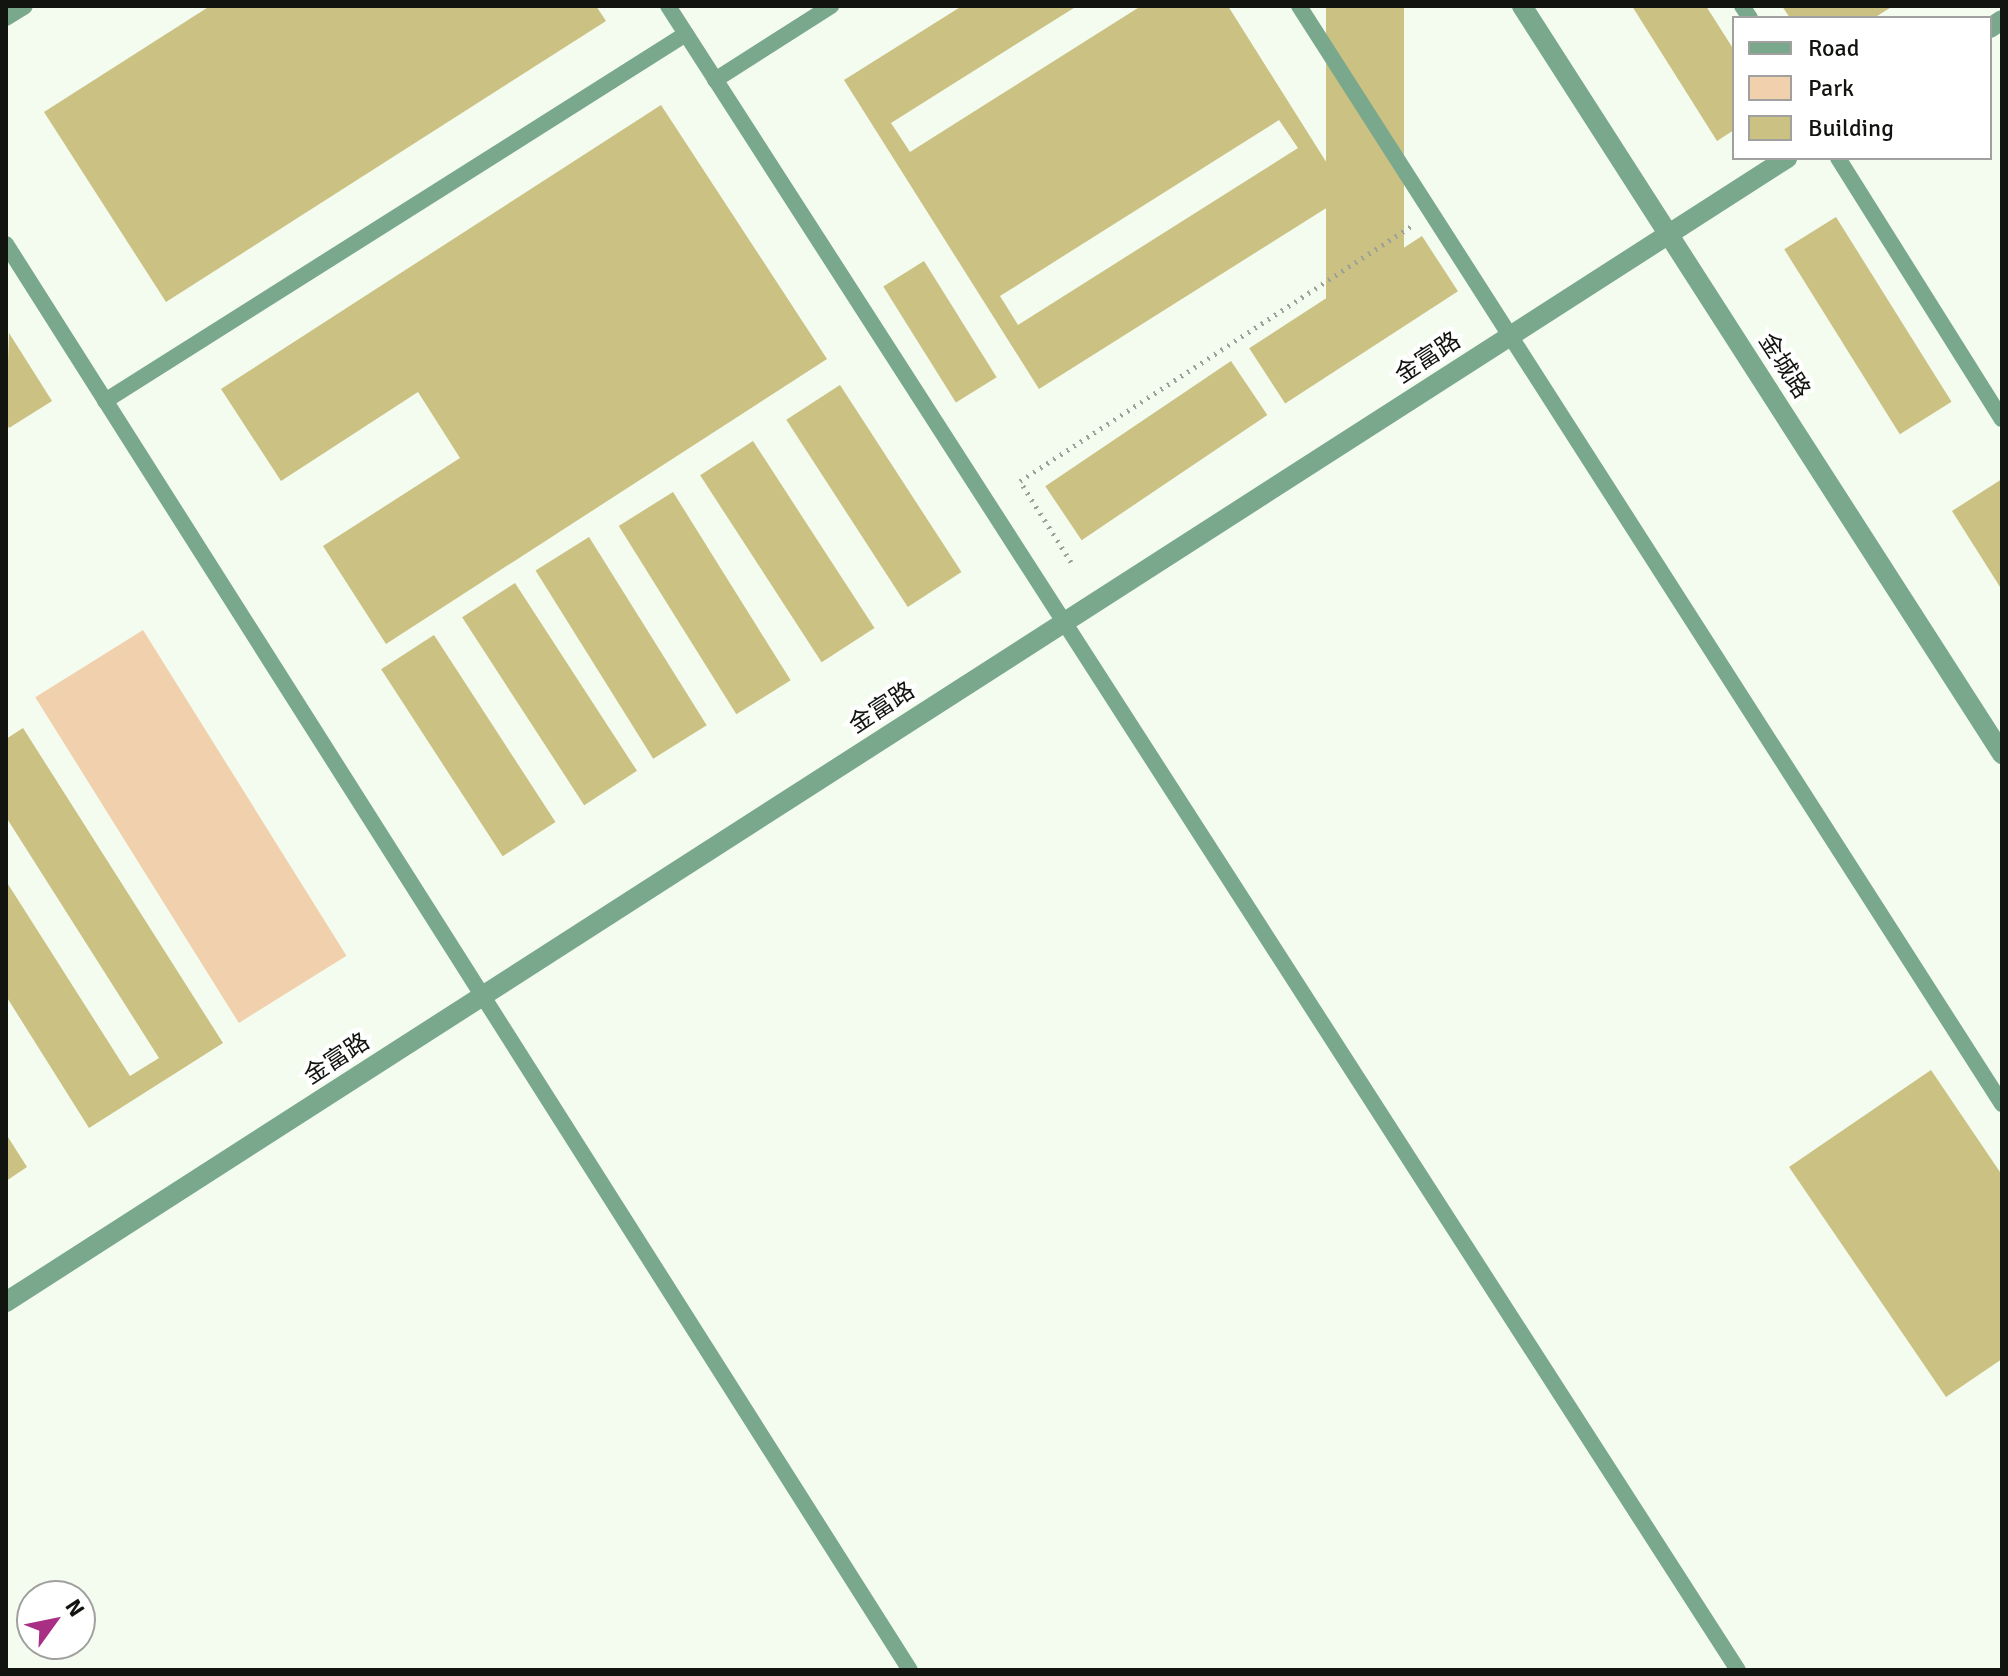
<!DOCTYPE html>
<meta charset="utf-8">
<style>
body{margin:0}
#map{position:relative;width:2008px;height:1676px;overflow:hidden;background:#f4fbef;font-family:Signika,"Noto Sans SC",sans-serif}
div>[style]{position:absolute}
.green>*{inset:0;background:#f1d1ad;transform-origin:0 0}
.building>*{inset:0;background:#cac182;transform-origin:0 0}
.path>*{height:5px;margin-top:-2.5px;transform-origin:0;background:repeating-linear-gradient(90deg,#9ca199 0 2px,transparent 0 8px)}
.service>*{height:16px;margin:-8px;padding:0 8px;transform-origin:8px;border-radius:8px;background:#79a88d}
.minor>*{height:20px;margin:-10px;padding:0 10px;transform-origin:10px;border-radius:10px;background:#79a88d}
span{translate:-50% -50%;white-space:nowrap;text-align:center;line-height:1.15;-webkit-text-stroke:8px #fff;paint-order:stroke}
.street-label{font-size:24px;color:#121410}
.frame{position:absolute;inset:0;border:8px solid #121410;pointer-events:none}
.legend{position:absolute;left:1732px;top:16px;width:260px;height:144px;box-sizing:border-box;background:#fff;border:2px solid #a0a19f;margin:0;padding:10px 14px;list-style:none;font-size:24px;color:#121410}
.legend li{display:flex;align-items:center;gap:16px;height:40px}
.legend b{width:40px;border:2px solid #a0a19f}
.north{position:absolute;left:16px;top:1580px;width:80px;height:80px;box-sizing:border-box;background:#fff;border:2px solid #a0a19f;border-radius:50%;rotate:57deg;font-size:22px;font-weight:700;line-height:32px;text-align:center;color:#121410}
.north::after{content:'';display:block;margin:auto;width:28px;height:36px;background:#a82f84;clip-path:polygon(50% 0,100% 100%,50% 72%,0 100%)}
</style>
<div id="map">
<div class="green">
<i style="left:143px;top:630px;width:384px;height:127px;rotate:58deg"></i>
</div>
<div class="building">
<i style="clip-path:polygon(210px 6px,596px 6px,606px 21px,166px 302px,44px 112px)"></i>
<i style="clip-path:polygon(evenodd,962px 6px,1077px 6px,891px 123px,910px 152px,1141px 6px,1228px 6px,1347px 195px,1039px 389px,844px 80px,962px 6px,1279px 120px,1298px 148px,1018px 325px,1000px 296px,1279px 120px)"></i>
<i style="left:1326px;top:6px;width:78px;height:313px"></i>
<i style="clip-path:polygon(1632px 6px,1706px 6px,1734px 50px,1734px 130px,1717px 141px)"></i>
<i style="clip-path:polygon(1782px 6px,1893px 6px,1874px 18px,1790px 18px)"></i>
<i style="clip-path:polygon(661px 105px,827px 359px,386px 644px,323px 546px,460px 458px,418px 392px,281px 481px,221px 389px)"></i>
<i style="left:1836px;top:217px;width:218px;height:61px;rotate:58deg"></i>
<i style="left:1422px;top:236px;width:66px;height:206px;rotate:57deg"></i>
<i style="left:924px;top:261px;width:137px;height:48px;rotate:58deg"></i>
<i style="clip-path:polygon(9px 333px,52px 401px,9px 428px,6px 422px)"></i>
<i style="left:1231px;top:361px;width:65px;height:224px;rotate:56deg"></i>
<i style="left:840px;top:385px;width:223px;height:64px;rotate:57deg"></i>
<i style="left:753px;top:441px;width:223px;height:63px;rotate:57deg"></i>
<i style="clip-path:polygon(2002px 479px,2002px 590px,1952px 511px)"></i>
<i style="left:673px;top:492px;width:222px;height:64px;rotate:58deg"></i>
<i style="left:589px;top:537px;width:222px;height:63px;rotate:58deg"></i>
<i style="left:515px;top:583px;width:224px;height:63px;rotate:57deg"></i>
<i style="left:434px;top:635px;width:223px;height:63px;rotate:57deg"></i>
<i style="clip-path:polygon(23px 728px,223px 1043px,89px 1128px,6px 996px,6px 881px,130px 1076px,159px 1058px,6px 817px,6px 739px)"></i>
<i style="clip-path:polygon(1931px 1070px,2002px 1175px,2002px 1359px,1946px 1397px,1789px 1167px)"></i>
<i style="clip-path:polygon(6px 1134px,27px 1167px,6px 1181px)"></i>
</div>
<div class="path">
<i style="left:1071px;top:562px;width:96px;rotate:-122.2deg"></i>
<i style="left:1020px;top:481px;width:467px;rotate:-33.1deg"></i>
</div>
<div class="service">
<i style="left:668px;top:6px;width:1978px;rotate:57.26deg"></i>
<i style="left:1299px;top:6px;width:1304px;rotate:57.37deg"></i>
<i style="left:1742px;top:6px;width:14px;rotate:56deg"></i>
<i style="left:6px;top:18px;width:22px;rotate:-32deg"></i>
<i style="left:715px;top:80px;width:138px;rotate:-32.5deg"></i>
<i style="left:1838px;top:158px;width:308px;rotate:57.9deg"></i>
<i style="left:6px;top:244px;width:1688px;rotate:57.63deg"></i>
<i style="left:105px;top:401px;width:687px;rotate:-32.28deg"></i>
</div>
<div class="minor">
<i style="left:1522px;top:6px;width:889px;rotate:57.31deg"></i>
<i style="left:1990px;top:28px;width:14px;rotate:-34deg"></i>
<i style="left:6px;top:1302px;width:2117px;rotate:-32.71deg"></i>
</div>
<div class="street-label">
<span style="left:1428px;top:358px;rotate:-33deg">金富路</span>
<span style="left:1784px;top:366px;rotate:57deg">金城路</span>
<span style="left:882px;top:708px;rotate:-33deg">金富路</span>
<span style="left:337px;top:1059px;rotate:-33deg">金富路</span>
</div>
<div class="frame"></div>
<ul class="legend">
<li><b style="height:10px;background:#79a88d"></b>Road</li>
<li><b style="height:22px;background:#f1d1ad"></b>Park</li>
<li><b style="height:22px;background:#cac182"></b>Building</li>
</ul>
<div class="north">N</div>
</div>
